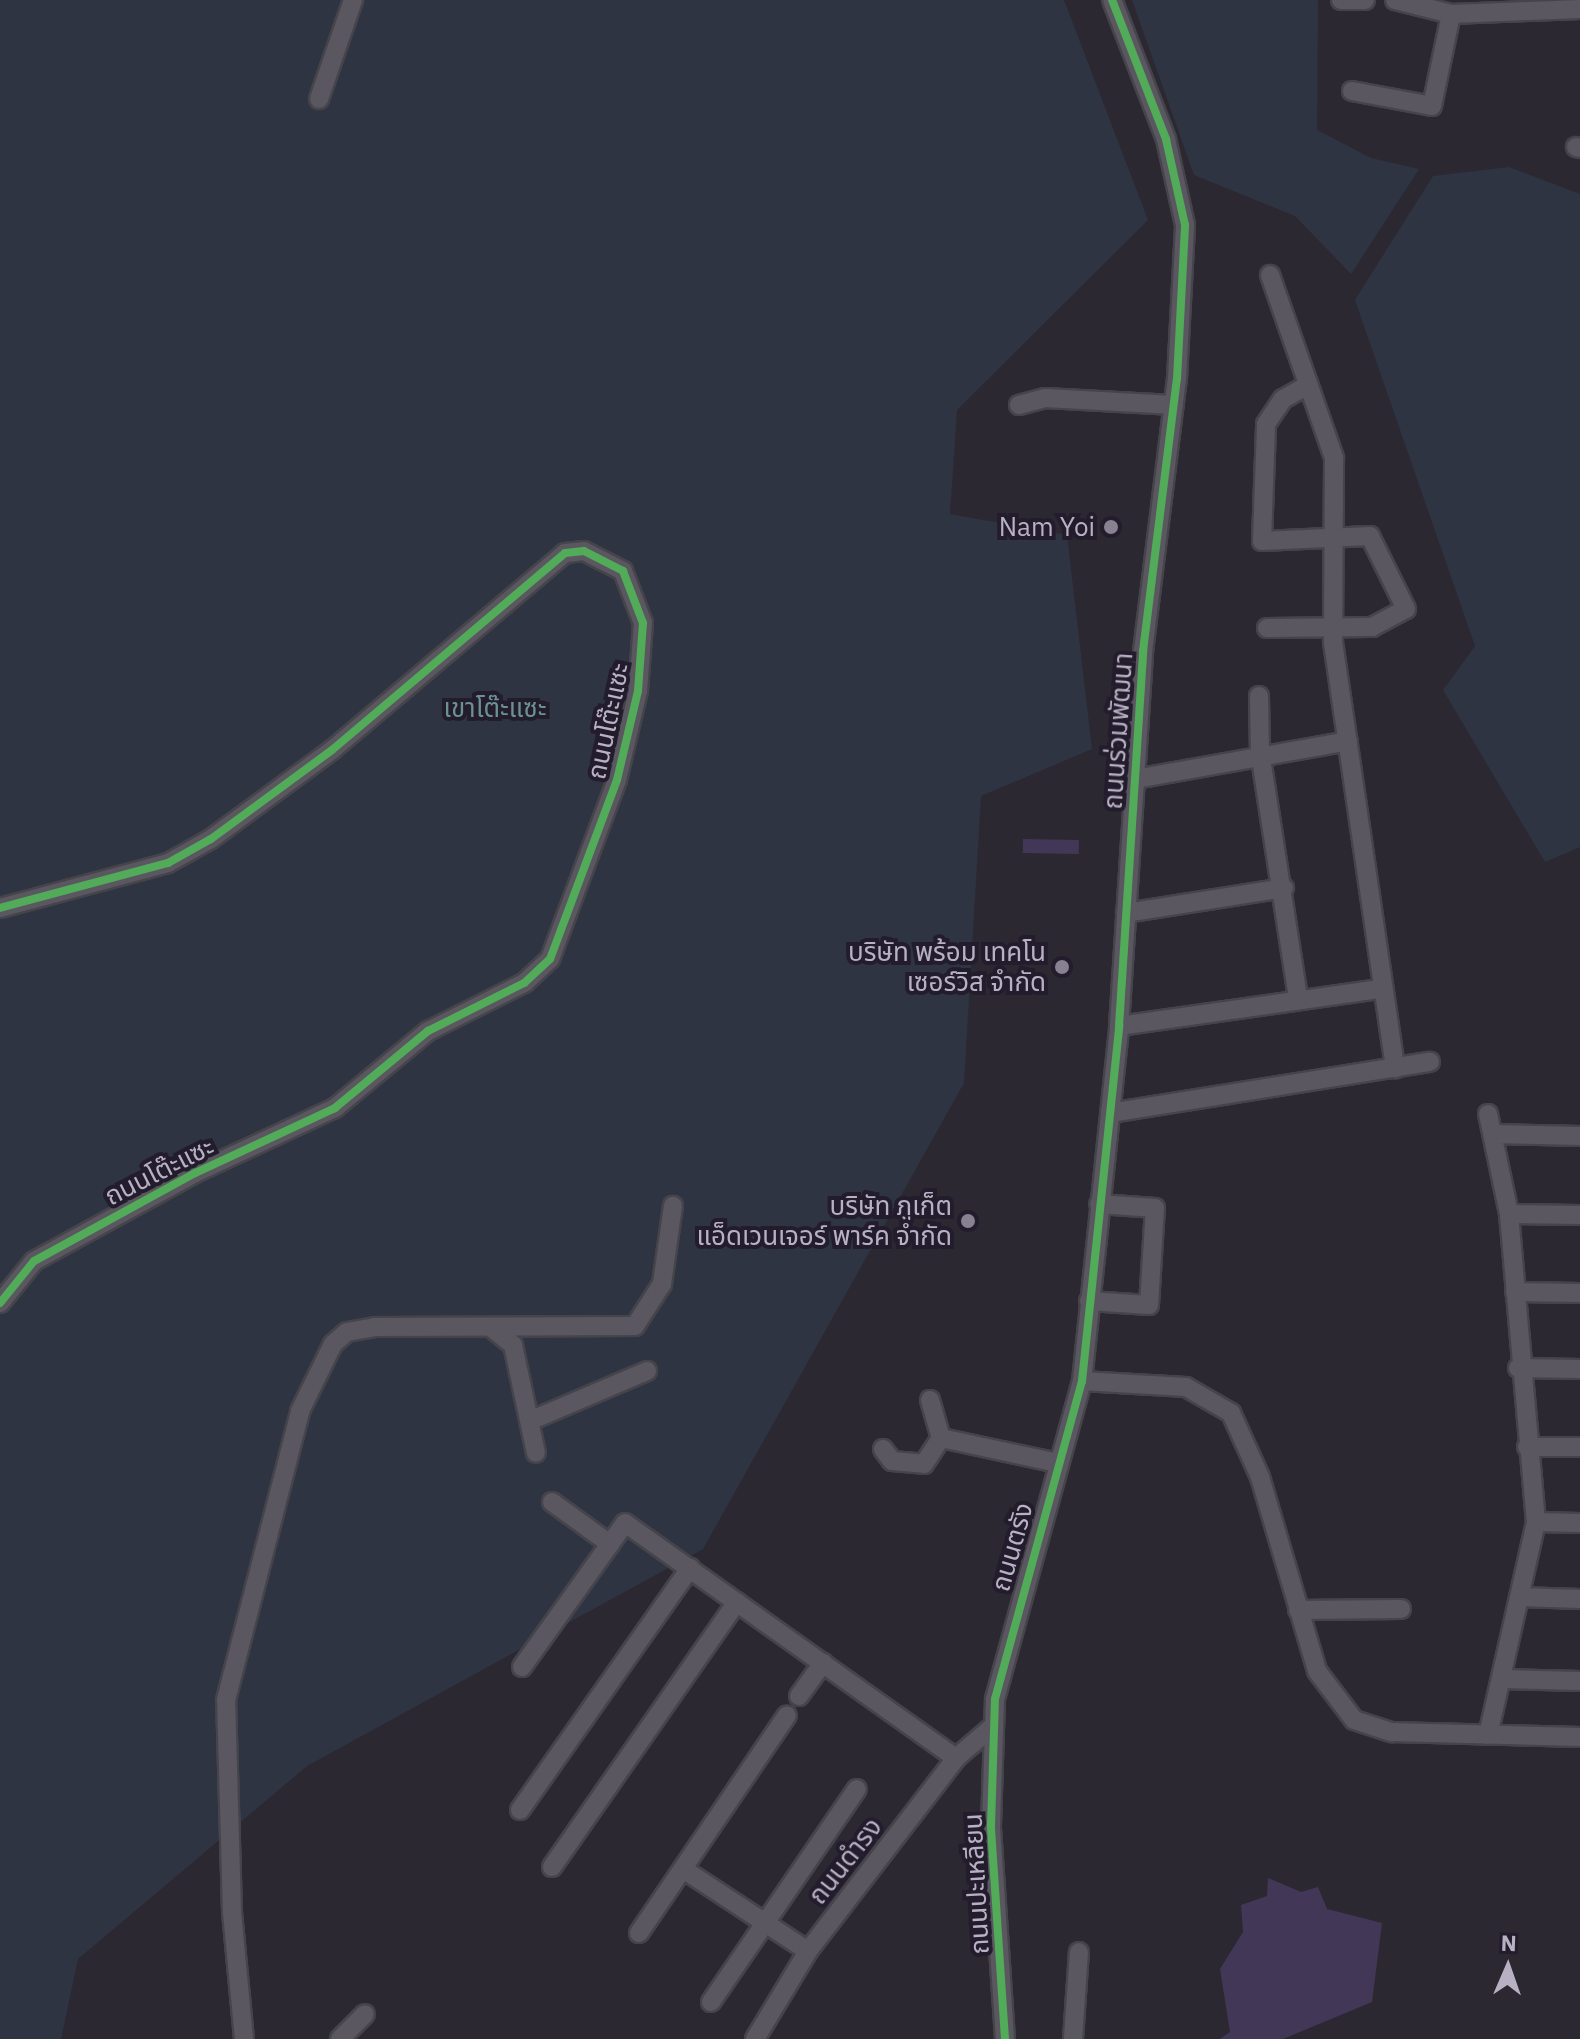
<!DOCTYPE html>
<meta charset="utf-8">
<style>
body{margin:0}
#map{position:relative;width:1580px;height:2039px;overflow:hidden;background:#2b2832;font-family:"IBM Plex Sans","Noto Sans Thai",sans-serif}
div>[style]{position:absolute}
.green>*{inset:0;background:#2e3442}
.water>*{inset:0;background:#433758;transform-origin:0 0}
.roads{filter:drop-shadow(2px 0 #46444b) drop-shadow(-2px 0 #46444b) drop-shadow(0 2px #46444b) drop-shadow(0 -2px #46444b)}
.minor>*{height:18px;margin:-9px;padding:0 9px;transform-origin:9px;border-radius:9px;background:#5a5761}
.cycleway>*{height:8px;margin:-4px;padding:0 4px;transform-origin:4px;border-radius:4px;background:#51ab58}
.dots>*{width:22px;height:22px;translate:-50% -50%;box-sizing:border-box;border:4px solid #221c2c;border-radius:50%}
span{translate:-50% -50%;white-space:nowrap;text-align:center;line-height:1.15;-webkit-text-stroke:8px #221c2c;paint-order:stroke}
.poi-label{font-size:26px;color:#b8b1c4}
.right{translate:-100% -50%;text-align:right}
.park-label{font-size:26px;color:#6b9292}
.street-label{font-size:26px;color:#b8b1c4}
.north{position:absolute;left:1468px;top:1927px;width:80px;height:80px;-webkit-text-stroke:6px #221c2c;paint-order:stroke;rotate:2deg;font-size:22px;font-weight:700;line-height:32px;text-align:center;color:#b8b1c4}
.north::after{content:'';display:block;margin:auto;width:28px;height:36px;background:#b8b1c4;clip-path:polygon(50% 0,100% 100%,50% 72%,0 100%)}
</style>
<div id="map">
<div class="green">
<i style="clip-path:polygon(0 0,1064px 0,1148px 220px,957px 410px,950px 514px,1067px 535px,1092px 749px,981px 796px,964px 1083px,703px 1549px,307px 1766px,78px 1959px,61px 2039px,0 2039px)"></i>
<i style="clip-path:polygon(1132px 0,1318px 0,1317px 130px,1371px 158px,1419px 169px,1351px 274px,1295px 216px,1194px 175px)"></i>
<i style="clip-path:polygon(1509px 167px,1580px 194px,1580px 847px,1545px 862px,1443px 690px,1475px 646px,1355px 300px,1433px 176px)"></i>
</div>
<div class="water">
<i style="left:1023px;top:839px;width:56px;height:14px;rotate:1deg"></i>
<i style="clip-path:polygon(1268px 1878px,1301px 1892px,1318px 1887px,1327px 1909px,1382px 1923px,1372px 2002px,1283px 2039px,1220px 2039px,1230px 2032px,1220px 1969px,1243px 1932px,1241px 1905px,1267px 1896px)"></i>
</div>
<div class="roads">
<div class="minor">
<i style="left:1341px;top:0;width:24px"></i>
<i style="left:1395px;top:0;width:58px;rotate:14deg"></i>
<i style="left:1451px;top:14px;width:129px;rotate:-2.2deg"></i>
<i style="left:1352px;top:91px;width:81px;rotate:10.6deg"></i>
<i style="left:1432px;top:106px;width:94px;rotate:-78.3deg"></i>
<i style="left:319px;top:99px;width:105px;rotate:-71deg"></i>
<i style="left:1576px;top:147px;width:4px;rotate:14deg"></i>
<i style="left:1270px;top:275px;width:194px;rotate:70.7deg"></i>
<i style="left:1334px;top:458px;width:184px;rotate:90.3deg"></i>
<i style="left:1333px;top:642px;width:431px;rotate:81.7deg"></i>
<i style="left:1019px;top:405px;width:27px;rotate:-15deg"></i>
<i style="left:1045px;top:398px;width:129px;rotate:3.1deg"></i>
<i style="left:1267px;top:628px;width:105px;rotate:-0.5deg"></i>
<i style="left:1372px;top:627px;width:38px;rotate:-28deg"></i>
<i style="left:1406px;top:609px;width:81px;rotate:-116.3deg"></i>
<i style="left:1370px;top:536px;width:108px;rotate:177.3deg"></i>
<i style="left:1262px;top:541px;width:117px;rotate:-88deg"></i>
<i style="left:1266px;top:424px;width:30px;rotate:-56deg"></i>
<i style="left:1283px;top:399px;width:29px;rotate:-29deg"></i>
<i style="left:1259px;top:696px;width:56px;rotate:89deg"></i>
<i style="left:1260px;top:752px;width:249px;rotate:81.2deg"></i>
<i style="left:1135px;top:779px;width:216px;rotate:-10.1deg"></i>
<i style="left:0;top:908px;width:174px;rotate:-15deg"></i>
<i style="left:168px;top:863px;width:49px;rotate:-29.2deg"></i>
<i style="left:211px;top:839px;width:150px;rotate:-36.3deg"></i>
<i style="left:332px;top:750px;width:305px;rotate:-40.2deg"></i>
<i style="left:565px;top:553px;width:19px;rotate:-6deg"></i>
<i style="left:584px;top:551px;width:44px;rotate:27.1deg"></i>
<i style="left:623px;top:571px;width:56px;rotate:69deg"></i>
<i style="left:643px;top:623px;width:68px;rotate:94.2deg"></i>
<i style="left:638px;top:691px;width:91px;rotate:103.3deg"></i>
<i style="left:617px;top:780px;width:191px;rotate:110.5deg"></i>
<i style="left:550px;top:959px;width:35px;rotate:137deg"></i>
<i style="left:524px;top:983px;width:107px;rotate:153.4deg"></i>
<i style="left:428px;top:1031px;width:121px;rotate:140.4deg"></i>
<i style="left:335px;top:1108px;width:154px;rotate:155.1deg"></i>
<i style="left:195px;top:1173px;width:183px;rotate:151.3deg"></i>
<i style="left:34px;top:1261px;width:54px;rotate:129deg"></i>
<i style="left:1126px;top:913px;width:160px;rotate:-9deg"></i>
<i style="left:1119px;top:1026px;width:264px;rotate:-8.1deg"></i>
<i style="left:1110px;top:1113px;width:324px;rotate:-9.1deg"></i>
<i style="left:1488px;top:1114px;width:102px;rotate:78.1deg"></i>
<i style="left:1509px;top:1214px;width:309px;rotate:85deg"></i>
<i style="left:1536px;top:1522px;width:218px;rotate:102.7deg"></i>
<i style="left:1493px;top:1134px;width:87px;rotate:1.3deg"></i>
<i style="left:1509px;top:1214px;width:71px;rotate:0.8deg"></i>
<i style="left:1515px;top:1292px;width:65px;rotate:0.9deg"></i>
<i style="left:1089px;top:1301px;width:60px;rotate:3.8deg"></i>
<i style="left:1149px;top:1305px;width:97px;rotate:-86.5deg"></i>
<i style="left:1155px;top:1208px;width:56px;rotate:-175.9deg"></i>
<i style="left:493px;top:1329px;width:26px;rotate:39deg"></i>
<i style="left:513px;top:1345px;width:110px;rotate:78deg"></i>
<i style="left:1518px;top:1368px;width:62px;rotate:0.9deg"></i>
<i style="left:1082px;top:1381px;width:104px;rotate:3.3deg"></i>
<i style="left:1186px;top:1387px;width:52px;rotate:30deg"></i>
<i style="left:1231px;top:1413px;width:70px;rotate:65.6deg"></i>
<i style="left:1260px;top:1477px;width:202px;rotate:73.6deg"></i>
<i style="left:1317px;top:1671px;width:61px;rotate:52.9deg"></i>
<i style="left:1354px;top:1720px;width:40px;rotate:18deg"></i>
<i style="left:1392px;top:1732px;width:188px;rotate:1.5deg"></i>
<i style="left:930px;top:1400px;width:40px;rotate:74deg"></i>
<i style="left:532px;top:1420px;width:125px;rotate:-23.1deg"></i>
<i style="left:1527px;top:1447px;width:53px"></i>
<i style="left:883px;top:1449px;width:15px;rotate:53deg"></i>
<i style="left:892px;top:1461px;width:32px;rotate:5deg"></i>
<i style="left:924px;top:1464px;width:31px;rotate:-57deg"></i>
<i style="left:941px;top:1438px;width:120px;rotate:12.1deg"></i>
<i style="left:552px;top:1502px;width:72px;rotate:35.9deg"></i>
<i style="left:1536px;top:1522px;width:44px;rotate:1.3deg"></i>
<i style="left:1519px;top:1597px;width:61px;rotate:1.9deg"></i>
<i style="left:1298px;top:1610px;width:103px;rotate:-0.6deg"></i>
<i style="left:522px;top:1667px;width:177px;rotate:-54.4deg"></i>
<i style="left:625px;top:1523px;width:406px;rotate:35.4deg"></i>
<i style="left:1501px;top:1679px;width:79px;rotate:1.5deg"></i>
<i style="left:799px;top:1696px;width:41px;rotate:-54deg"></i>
<i style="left:520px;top:1810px;width:296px;rotate:-54.9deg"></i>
<i style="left:552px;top:1867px;width:323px;rotate:-55.1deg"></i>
<i style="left:683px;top:1869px;width:149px;rotate:33.3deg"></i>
<i style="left:639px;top:1933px;width:263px;rotate:-55.8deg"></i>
<i style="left:711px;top:2002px;width:258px;rotate:-55.6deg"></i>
<i style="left:244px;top:2039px;width:128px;rotate:-95.4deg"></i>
<i style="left:232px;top:1912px;width:212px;rotate:-91.6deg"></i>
<i style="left:226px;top:1700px;width:298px;rotate:-75.6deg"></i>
<i style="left:300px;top:1411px;width:75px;rotate:-63.8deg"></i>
<i style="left:333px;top:1344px;width:18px;rotate:-41deg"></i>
<i style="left:347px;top:1332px;width:28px;rotate:-10deg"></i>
<i style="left:375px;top:1327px;width:260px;rotate:-0.2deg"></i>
<i style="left:635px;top:1326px;width:50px;rotate:-57.3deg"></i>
<i style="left:662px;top:1284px;width:79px;rotate:-82deg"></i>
<i style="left:340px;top:2039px;width:35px;rotate:-45deg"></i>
<i style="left:755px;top:2039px;width:103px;rotate:-58.9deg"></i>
<i style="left:808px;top:1951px;width:243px;rotate:-52.5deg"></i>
<i style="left:956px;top:1758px;width:48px;rotate:-40.7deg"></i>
<i style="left:1005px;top:2039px;width:213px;rotate:-93.8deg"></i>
<i style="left:991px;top:1826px;width:127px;rotate:-88.2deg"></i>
<i style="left:995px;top:1699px;width:330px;rotate:-74.7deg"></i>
<i style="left:1082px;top:1381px;width:357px;rotate:-84deg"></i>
<i style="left:1119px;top:1026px;width:376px;rotate:-86.3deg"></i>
<i style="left:1143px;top:651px;width:274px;rotate:-82.9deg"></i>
<i style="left:1177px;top:379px;width:154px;rotate:-87deg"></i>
<i style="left:1185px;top:225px;width:88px;rotate:-102.5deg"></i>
<i style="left:1166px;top:139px;width:149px;rotate:-111.2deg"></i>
<i style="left:1073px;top:2039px;width:87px;rotate:-86.1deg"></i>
</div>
</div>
<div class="cycleway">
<i style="left:0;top:908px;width:174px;rotate:-15deg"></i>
<i style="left:168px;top:863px;width:49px;rotate:-29.2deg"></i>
<i style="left:211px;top:839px;width:150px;rotate:-36.3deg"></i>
<i style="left:332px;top:750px;width:305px;rotate:-40.2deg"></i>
<i style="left:565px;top:553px;width:19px;rotate:-6deg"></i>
<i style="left:584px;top:551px;width:44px;rotate:27.1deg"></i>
<i style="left:623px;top:571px;width:56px;rotate:69deg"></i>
<i style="left:643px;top:623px;width:68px;rotate:94.2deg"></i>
<i style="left:638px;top:691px;width:91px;rotate:103.3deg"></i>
<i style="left:617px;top:780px;width:191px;rotate:110.5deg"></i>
<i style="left:550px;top:959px;width:35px;rotate:137deg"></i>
<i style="left:524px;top:983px;width:107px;rotate:153.4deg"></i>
<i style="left:428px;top:1031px;width:121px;rotate:140.4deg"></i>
<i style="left:335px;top:1108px;width:154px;rotate:155.1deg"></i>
<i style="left:195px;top:1173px;width:183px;rotate:151.3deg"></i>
<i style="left:34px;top:1261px;width:54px;rotate:129deg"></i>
<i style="left:1005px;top:2039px;width:213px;rotate:-93.8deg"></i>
<i style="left:991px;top:1826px;width:127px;rotate:-88.2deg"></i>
<i style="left:995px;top:1699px;width:330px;rotate:-74.7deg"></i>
<i style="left:1082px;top:1381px;width:357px;rotate:-84deg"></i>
<i style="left:1119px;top:1026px;width:376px;rotate:-86.3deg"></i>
<i style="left:1143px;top:651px;width:274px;rotate:-82.9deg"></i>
<i style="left:1177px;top:379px;width:154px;rotate:-87deg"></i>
<i style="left:1185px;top:225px;width:88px;rotate:-102.5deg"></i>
<i style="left:1166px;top:139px;width:149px;rotate:-111.2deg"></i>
</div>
<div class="dots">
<i style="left:1111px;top:527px;background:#878191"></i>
<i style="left:1062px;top:967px;background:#878191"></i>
<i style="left:968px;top:1221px;background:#878191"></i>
</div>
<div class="poi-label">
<span class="right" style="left:1095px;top:527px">Nam Yoi</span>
<span class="right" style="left:1046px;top:967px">บริษัท พร้อม เทคโน<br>เซอร์วิส จำกัด</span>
<span class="right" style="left:952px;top:1221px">บริษัท ภูเก็ต<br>แอ็ดเวนเจอร์ พาร์ค จำกัด</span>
</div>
<div class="park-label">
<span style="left:495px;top:708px">เขาโต๊ะแซะ</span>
</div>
<div class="street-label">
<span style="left:608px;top:721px;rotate:-78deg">ถนนโต๊ะแซะ</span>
<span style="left:1118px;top:731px;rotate:-86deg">ถนนร่วมพัฒนา</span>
<span style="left:159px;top:1171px;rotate:-27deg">ถนนโต๊ะแซะ</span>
<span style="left:1012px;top:1547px;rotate:-74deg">ถนนตรัง</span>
<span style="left:845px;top:1861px;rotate:-52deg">ถนนดำรง</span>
<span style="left:976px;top:1884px;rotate:-93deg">ถนนปะเหลียน</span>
</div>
<div class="north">N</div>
</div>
